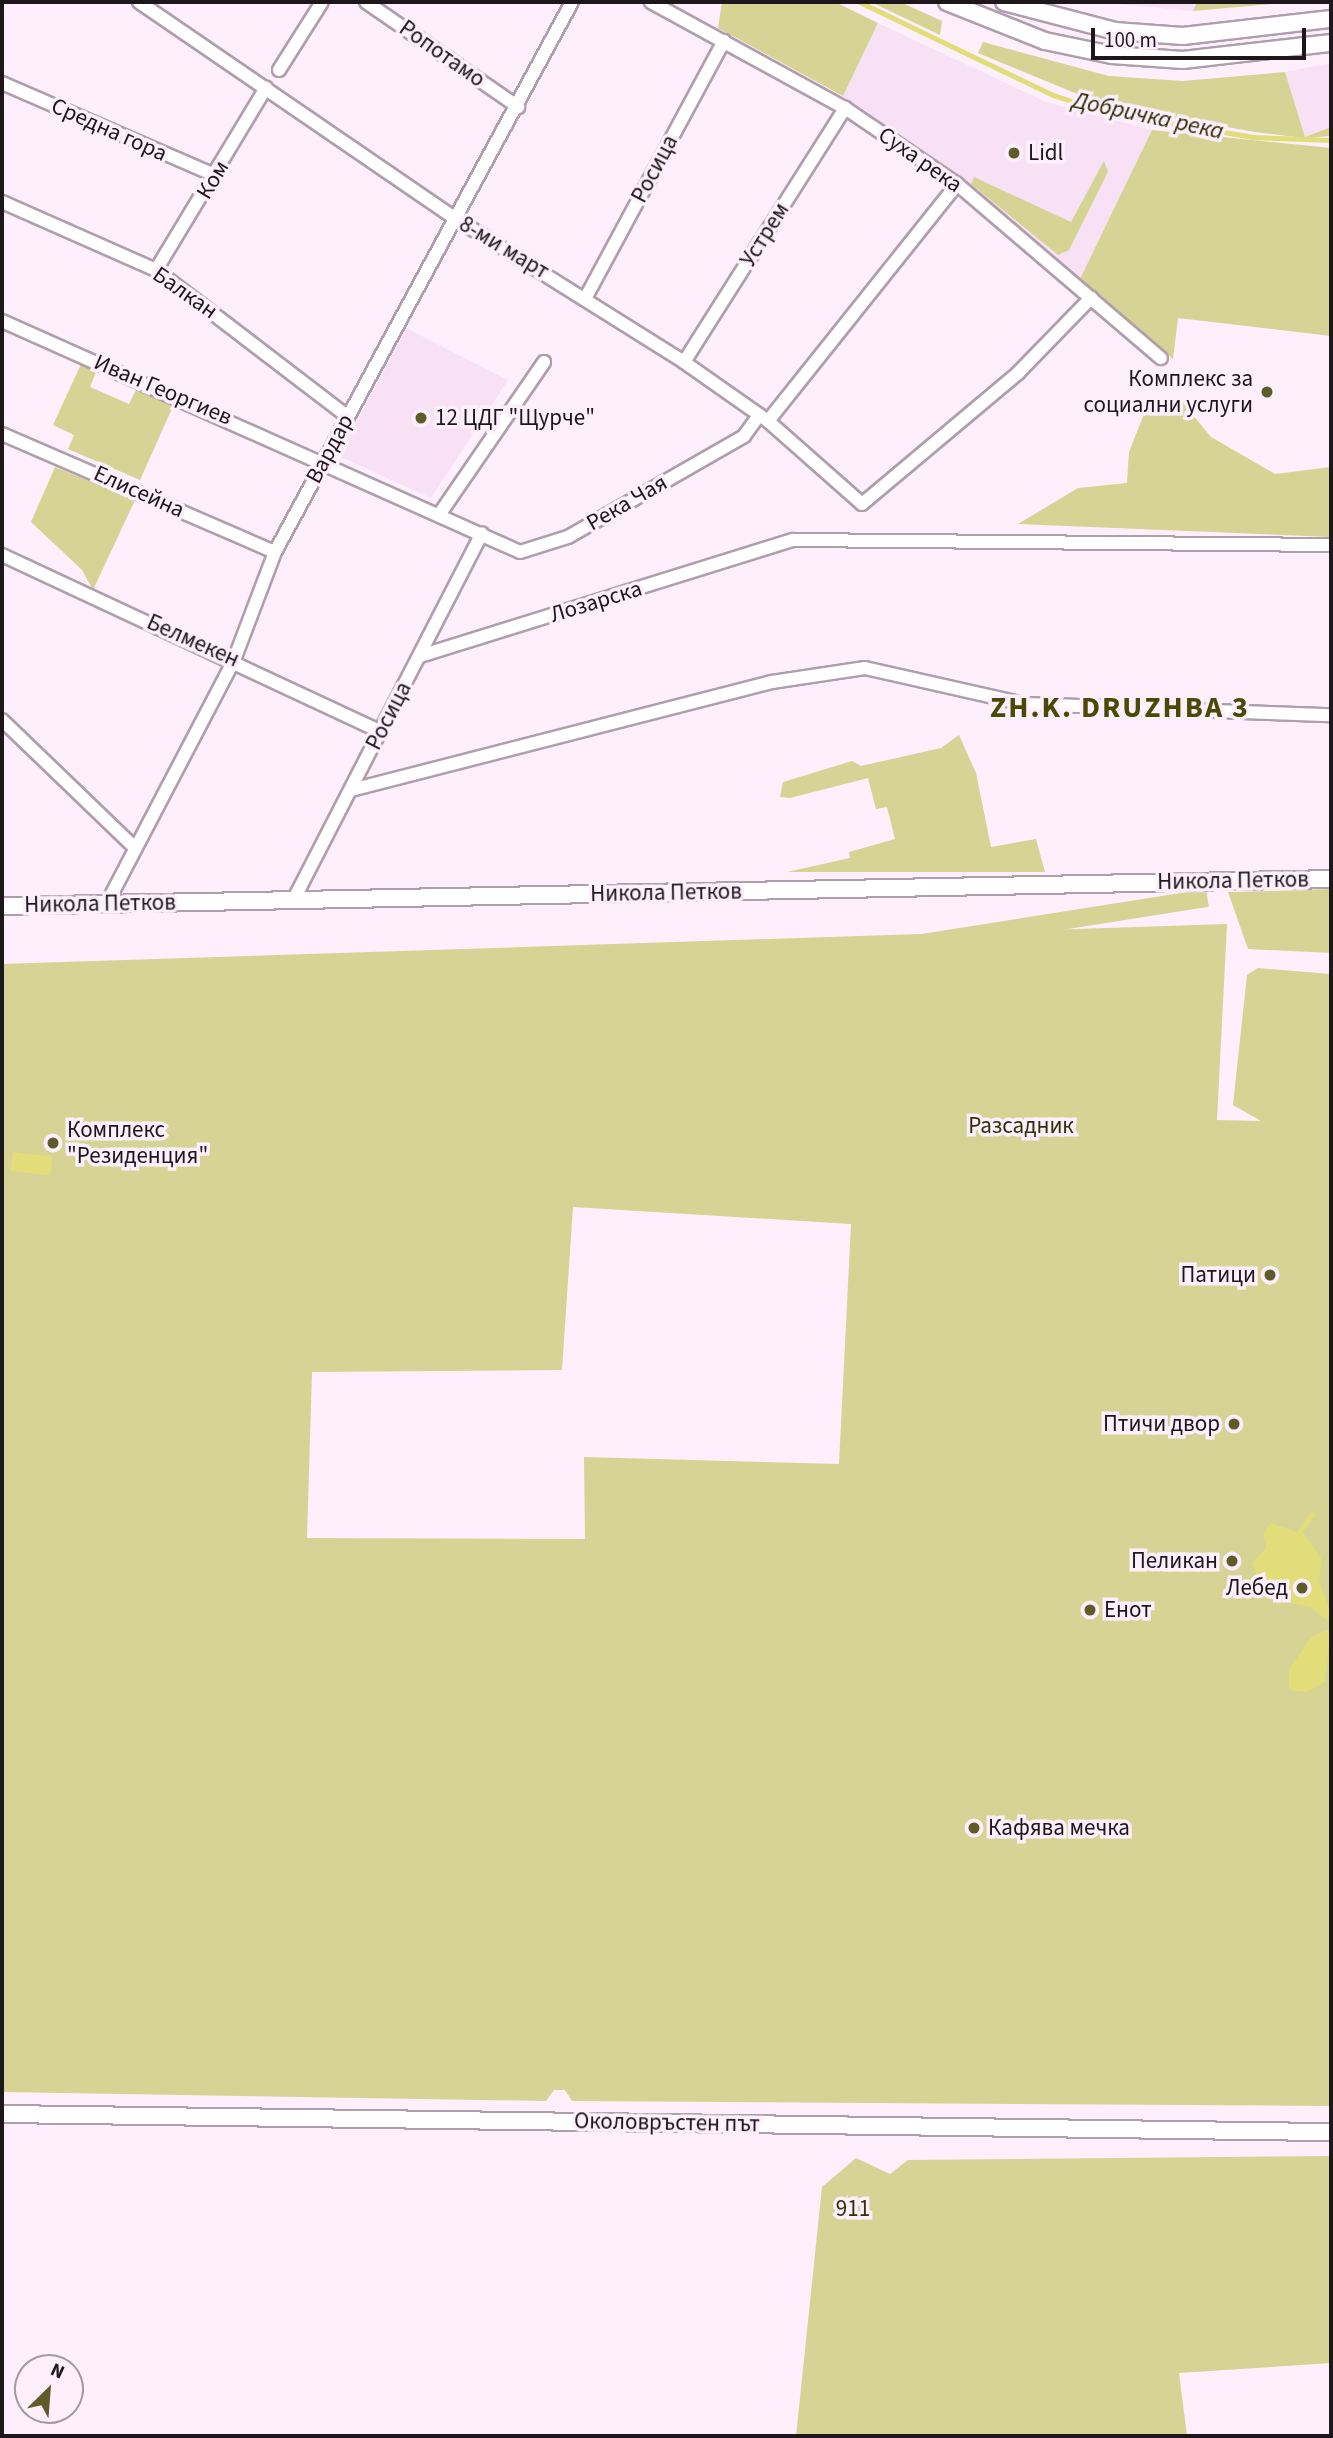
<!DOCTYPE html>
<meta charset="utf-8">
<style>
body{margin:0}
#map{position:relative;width:1333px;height:2438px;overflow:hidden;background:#fdeffb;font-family:"Source Sans 3",sans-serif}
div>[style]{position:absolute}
.built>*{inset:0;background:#f8e0f5}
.green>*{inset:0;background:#d6d394;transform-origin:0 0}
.water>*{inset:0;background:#e2dc79;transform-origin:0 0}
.stream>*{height:4.5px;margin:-2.25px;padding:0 2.25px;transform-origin:2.25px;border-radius:2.25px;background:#e2dc79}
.roads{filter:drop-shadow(2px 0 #af9fad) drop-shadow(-2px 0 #af9fad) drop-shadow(0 2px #af9fad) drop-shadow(0 -2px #af9fad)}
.street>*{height:12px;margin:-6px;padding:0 6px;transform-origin:6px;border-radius:6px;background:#fff}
.secondary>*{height:16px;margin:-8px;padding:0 8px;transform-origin:8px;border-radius:8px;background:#fff}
.dots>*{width:19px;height:19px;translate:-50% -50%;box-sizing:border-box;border:4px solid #fdeffb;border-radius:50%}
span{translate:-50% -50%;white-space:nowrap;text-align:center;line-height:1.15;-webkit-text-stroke:7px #fdeffb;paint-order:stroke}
.street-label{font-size:23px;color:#1d171c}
.poi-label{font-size:23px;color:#1d171c}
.left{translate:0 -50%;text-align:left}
.right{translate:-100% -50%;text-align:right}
.park-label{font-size:23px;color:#333004}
.water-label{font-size:24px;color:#2f2c01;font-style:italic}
.district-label{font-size:30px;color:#4c4806;font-weight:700;letter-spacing:2px}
.frame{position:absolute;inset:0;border:4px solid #1d171c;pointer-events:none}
.north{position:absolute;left:14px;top:2354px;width:70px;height:70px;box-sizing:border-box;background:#fdeffb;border:2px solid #a399a2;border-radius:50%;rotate:25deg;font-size:19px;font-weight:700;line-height:28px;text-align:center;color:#1d171c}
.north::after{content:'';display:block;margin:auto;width:24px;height:32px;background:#5f5b28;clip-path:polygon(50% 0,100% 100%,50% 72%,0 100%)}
.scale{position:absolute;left:1091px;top:28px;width:215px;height:32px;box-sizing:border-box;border:4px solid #1d171c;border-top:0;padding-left:9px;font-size:21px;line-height:24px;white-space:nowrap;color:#1d171c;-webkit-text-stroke:5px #fdeffb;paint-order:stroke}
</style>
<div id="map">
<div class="built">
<i style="clip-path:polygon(1096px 2px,1197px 2px,1193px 11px)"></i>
<i style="clip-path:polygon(878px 23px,1046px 102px,1152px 130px,1080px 279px,962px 177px,843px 96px)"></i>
<i style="clip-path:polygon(1331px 63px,1331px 127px,1305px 137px,1285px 72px)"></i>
<i style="clip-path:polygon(406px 328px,508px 380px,431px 498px,339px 456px)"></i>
</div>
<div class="green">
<i style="clip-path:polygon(722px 2px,835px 2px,878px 23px,843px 96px,718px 28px)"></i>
<i style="clip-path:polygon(871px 2px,900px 2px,942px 21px,940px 35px)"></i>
<i style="clip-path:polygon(1197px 2px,1295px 2px,1193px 11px)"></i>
<i style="clip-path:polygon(983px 42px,1109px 76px,1183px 81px,1285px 72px,1305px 137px,1331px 127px,1331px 136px,1304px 138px,1255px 132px,1104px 105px,978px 53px)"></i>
<i style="clip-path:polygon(1152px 130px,1331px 148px,1331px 336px,1178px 318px,1173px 359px,1080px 279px)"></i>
<i style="clip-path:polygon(1104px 161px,1108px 172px,1069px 250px,1058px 255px,971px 184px,974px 177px,1071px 222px)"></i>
<i style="clip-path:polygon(81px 364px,97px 370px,90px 387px,129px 404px,137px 388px,174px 404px,140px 480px,68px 449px,74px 435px,53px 425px)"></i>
<i style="clip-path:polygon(1180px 399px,1211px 437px,1275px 474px,1331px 467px,1331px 537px,1018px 524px,1078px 488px,1127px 483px,1129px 452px,1146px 409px)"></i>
<i style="clip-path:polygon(55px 467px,135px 500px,93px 590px,82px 570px,31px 522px)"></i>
<i style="clip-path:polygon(959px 735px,976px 773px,991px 847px,1036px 839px,1045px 872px,787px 872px,850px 858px,849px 852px,895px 839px,887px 807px,876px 809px,868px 778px,790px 798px,780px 797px,783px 782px,852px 761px,861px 766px,941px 748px)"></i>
<i style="left:1206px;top:889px;width:18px;height:1205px;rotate:81deg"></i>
<i style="clip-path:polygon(1331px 889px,1331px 953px,1248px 949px,1228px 892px)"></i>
<i style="clip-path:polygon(evenodd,1227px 924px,1217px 1120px,1261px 1121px,1233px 1105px,1247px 975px,1258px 968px,1331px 974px,1331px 2106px,572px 2101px,565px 2090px,554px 2090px,546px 2101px,2px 2092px,2px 964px,1227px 924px,573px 1207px,851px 1224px,839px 1464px,584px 1457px,585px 1539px,307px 1538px,312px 1372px,562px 1370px,573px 1207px)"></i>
<i style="clip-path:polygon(1331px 2156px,1331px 2363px,1179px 2373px,1187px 2436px,796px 2436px,822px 2187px,856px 2158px,890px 2174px,908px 2160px)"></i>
</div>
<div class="water">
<i style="left:13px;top:1152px;width:40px;height:19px;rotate:7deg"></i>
<i style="clip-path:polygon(1270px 1523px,1304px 1534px,1322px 1559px,1319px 1581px,1331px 1612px,1328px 1621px,1310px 1607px,1265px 1598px,1252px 1563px,1266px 1548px,1263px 1534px)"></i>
<i style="clip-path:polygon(1331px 1628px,1325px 1682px,1307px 1692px,1289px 1690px,1289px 1669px,1311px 1637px)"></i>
</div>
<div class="stream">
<i style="left:860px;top:2px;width:214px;rotate:25.7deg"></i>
<i style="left:1053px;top:95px;width:51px;rotate:18.4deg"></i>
<i style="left:1101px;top:111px;width:154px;rotate:9.7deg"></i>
<i style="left:1253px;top:137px;width:78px;rotate:2.2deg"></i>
<i style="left:1296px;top:1536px;width:27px;rotate:-54deg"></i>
</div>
<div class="roads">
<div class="street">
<i style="left:139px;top:2px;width:381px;rotate:34.4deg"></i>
<i style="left:453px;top:217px;width:273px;rotate:32.1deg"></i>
<i style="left:684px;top:362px;width:103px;rotate:35.1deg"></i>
<i style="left:768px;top:421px;width:125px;rotate:41.4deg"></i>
<i style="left:862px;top:504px;width:204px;rotate:-40deg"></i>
<i style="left:1018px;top:373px;width:105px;rotate:-45.8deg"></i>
<i style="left:366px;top:2px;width:185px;rotate:34.6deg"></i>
<i style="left:651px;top:2px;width:221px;rotate:28.7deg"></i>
<i style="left:845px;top:108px;width:135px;rotate:34.2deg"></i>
<i style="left:957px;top:184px;width:268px;rotate:40.5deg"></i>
<i style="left:279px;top:70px;width:80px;rotate:-57.7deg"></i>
<i style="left:2px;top:83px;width:234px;rotate:23.4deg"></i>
<i style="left:2px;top:202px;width:168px;rotate:23.8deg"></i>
<i style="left:156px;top:270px;width:242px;rotate:37.4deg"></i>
<i style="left:156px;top:270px;width:213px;rotate:-58.9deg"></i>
<i style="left:586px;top:297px;width:291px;rotate:-61.7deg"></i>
<i style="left:2px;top:321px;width:567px;rotate:24.03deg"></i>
<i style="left:520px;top:552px;width:50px;rotate:-17.4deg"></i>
<i style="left:568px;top:537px;width:203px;rotate:-29.8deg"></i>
<i style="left:744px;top:436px;width:26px;rotate:-54deg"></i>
<i style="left:684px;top:362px;width:301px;rotate:-57.6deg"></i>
<i style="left:768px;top:421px;width:303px;rotate:-51.4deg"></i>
<i style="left:2px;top:434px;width:297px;rotate:23.4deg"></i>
<i style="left:441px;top:512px;width:182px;rotate:-55.5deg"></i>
<i style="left:2px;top:555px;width:418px;rotate:25deg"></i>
<i style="left:420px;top:656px;width:391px;rotate:-17.3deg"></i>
<i style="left:793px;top:540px;width:538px;rotate:0.53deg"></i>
<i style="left:2px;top:720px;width:185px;rotate:43.9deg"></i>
<i style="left:351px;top:790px;width:435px;rotate:-14.4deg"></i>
<i style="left:772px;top:682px;width:94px;rotate:-8.6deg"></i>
<i style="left:865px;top:668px;width:164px;rotate:12.7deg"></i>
<i style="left:1025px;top:704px;width:306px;rotate:2.1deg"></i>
<i style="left:294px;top:899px;width:411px;rotate:-62.8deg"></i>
<i style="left:106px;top:905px;width:276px;rotate:-62.4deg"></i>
<i style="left:234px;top:660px;width:116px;rotate:-69.2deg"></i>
<i style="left:275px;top:552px;width:625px;rotate:-61.63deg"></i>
</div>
<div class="secondary">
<i style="left:947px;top:2px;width:105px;rotate:21.7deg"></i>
<i style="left:1045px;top:41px;width:68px;rotate:11.8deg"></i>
<i style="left:1112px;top:55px;width:71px;rotate:4deg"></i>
<i style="left:1183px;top:60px;width:149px;rotate:-6.6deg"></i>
<i style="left:1004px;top:2px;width:115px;rotate:14.6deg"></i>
<i style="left:1115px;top:31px;width:68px;rotate:4.2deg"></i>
<i style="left:1183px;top:36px;width:149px;rotate:-6.6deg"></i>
<i style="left:2px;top:906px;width:1329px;rotate:-1.16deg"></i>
<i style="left:2px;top:2114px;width:1329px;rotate:0.78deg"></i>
</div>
</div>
<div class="dots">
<i style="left:1014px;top:153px;background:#5f5b28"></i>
<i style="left:1267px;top:392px;background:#5f5b28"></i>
<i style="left:421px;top:418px;background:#5f5b28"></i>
<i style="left:53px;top:1143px;background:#5f5b28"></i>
<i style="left:1270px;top:1275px;background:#5f5b28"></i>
<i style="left:1234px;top:1424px;background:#5f5b28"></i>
<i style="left:1232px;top:1561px;background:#5f5b28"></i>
<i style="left:1302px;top:1588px;background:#5f5b28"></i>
<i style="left:1090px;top:1610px;background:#5f5b28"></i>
<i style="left:974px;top:1828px;background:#5f5b28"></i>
</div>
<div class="street-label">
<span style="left:442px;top:54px;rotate:35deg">Ропотамо</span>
<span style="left:109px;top:130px;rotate:24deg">Средна гора</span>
<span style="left:920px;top:160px;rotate:35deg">Суха река</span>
<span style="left:655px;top:169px;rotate:-62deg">Росица</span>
<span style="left:213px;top:180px;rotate:-59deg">Ком</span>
<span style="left:765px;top:235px;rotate:-58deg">Устрем</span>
<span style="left:504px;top:248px;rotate:31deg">8-ми март</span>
<span style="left:185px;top:293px;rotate:35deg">Балкан</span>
<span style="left:163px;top:390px;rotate:23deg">Иван Георгиев</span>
<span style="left:330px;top:449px;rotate:-62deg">Вардар</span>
<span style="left:139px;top:492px;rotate:24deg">Елисейна</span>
<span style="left:627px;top:503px;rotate:-30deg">Река Чая</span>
<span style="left:596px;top:602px;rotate:-17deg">Лозарска</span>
<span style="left:193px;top:641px;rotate:24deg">Белмекен</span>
<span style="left:389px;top:716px;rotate:-63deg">Росица</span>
<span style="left:1233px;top:881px;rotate:-1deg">Никола Петков</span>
<span style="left:666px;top:893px;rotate:-1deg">Никола Петков</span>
<span style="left:100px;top:904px;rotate:-1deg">Никола Петков</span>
<span style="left:667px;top:2123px;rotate:1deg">Околовръстен път</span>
</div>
<div class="poi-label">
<span class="left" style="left:1028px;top:153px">Lidl</span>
<span class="right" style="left:1253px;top:392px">Комплекс за<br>социални услуги</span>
<span class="left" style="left:435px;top:418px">12 ЦДГ "Щурче"</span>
<span class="left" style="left:67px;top:1143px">Комплекс<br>"Резиденция"</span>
<span class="right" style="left:1256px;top:1275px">Патици</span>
<span class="right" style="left:1220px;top:1424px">Птичи двор</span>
<span class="right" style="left:1218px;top:1561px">Пеликан</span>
<span class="right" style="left:1288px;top:1588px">Лебед</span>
<span class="left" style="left:1104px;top:1610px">Енот</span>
<span class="left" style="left:988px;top:1828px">Кафява мечка</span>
</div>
<div class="park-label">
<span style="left:1021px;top:1126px">Разсадник</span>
<span style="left:853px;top:2209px">911</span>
</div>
<div class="water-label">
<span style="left:1148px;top:116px;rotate:12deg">Добричка река</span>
</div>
<div class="district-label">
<span style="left:1120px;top:708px">ZH.K. DRUZHBA 3</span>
</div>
<div class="frame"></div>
<div class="north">N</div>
<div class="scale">100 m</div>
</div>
